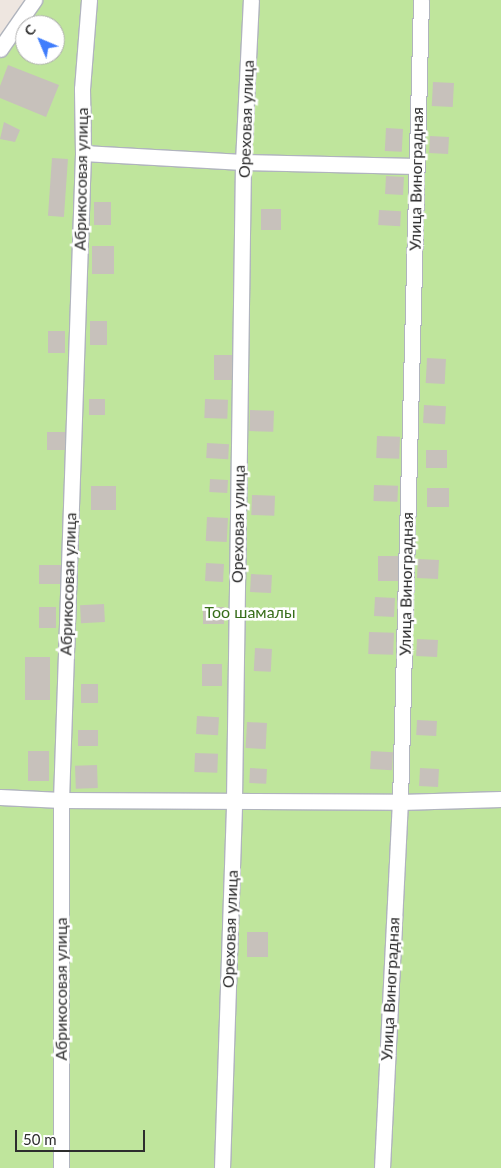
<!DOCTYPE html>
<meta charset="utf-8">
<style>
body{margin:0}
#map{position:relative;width:501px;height:1168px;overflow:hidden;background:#eee6e0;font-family:Lato,sans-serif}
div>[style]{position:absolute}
.green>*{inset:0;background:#bfe59c}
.building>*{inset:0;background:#c7c1bb;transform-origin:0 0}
.roads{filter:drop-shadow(1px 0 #b0b4bd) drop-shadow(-1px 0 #b0b4bd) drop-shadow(0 1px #b0b4bd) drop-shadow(0 -1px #b0b4bd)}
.street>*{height:15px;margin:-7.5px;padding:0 7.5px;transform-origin:7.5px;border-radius:7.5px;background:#fff}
span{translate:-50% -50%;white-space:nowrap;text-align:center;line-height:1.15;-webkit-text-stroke:5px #fff;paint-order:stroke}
.street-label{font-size:16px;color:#2d2d2d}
.park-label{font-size:16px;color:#376d1a}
.north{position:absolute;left:15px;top:15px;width:50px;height:50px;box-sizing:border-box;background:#fff;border:1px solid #ababab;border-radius:50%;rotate:315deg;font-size:14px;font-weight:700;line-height:20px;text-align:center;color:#2d2d2d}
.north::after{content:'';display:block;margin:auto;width:18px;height:22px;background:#3f7dfc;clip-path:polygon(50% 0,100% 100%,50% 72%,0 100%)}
.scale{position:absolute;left:15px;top:1130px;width:130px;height:22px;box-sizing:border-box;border:2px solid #2d2d2d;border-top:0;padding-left:6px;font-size:15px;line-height:18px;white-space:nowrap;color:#2d2d2d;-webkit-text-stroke:4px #fff;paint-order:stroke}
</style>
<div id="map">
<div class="green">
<i style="clip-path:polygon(evenodd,34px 0,501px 0,501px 1168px,0 1168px,0 49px,34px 0,25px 25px,55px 25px,55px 55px,25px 55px,25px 25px)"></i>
</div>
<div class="building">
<i style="clip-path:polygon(8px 65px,59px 85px,46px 117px,0 98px,0 86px)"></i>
<i style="left:433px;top:82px;width:21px;height:24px;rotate:3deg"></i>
<i style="clip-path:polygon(4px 122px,20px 130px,15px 142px,0 139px)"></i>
<i style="left:386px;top:128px;width:17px;height:23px;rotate:3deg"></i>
<i style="left:430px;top:136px;width:19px;height:17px;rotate:3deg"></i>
<i style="left:52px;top:158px;width:16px;height:58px;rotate:4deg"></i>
<i style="left:386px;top:176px;width:18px;height:18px;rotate:3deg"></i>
<i style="left:94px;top:202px;width:17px;height:23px"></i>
<i style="left:261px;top:209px;width:20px;height:21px"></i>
<i style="left:379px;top:210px;width:22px;height:15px;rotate:3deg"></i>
<i style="left:92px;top:246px;width:22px;height:28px"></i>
<i style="left:90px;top:321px;width:17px;height:24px"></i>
<i style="left:48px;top:331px;width:17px;height:22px"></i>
<i style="left:214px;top:355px;width:18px;height:25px"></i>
<i style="left:427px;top:358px;width:19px;height:25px;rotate:3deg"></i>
<i style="left:89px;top:399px;width:16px;height:16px"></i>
<i style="left:205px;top:399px;width:23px;height:19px;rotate:2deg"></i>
<i style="left:424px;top:405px;width:22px;height:18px;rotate:3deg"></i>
<i style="left:250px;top:410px;width:24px;height:21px;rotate:2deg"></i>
<i style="left:47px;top:432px;width:19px;height:18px"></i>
<i style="left:377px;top:436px;width:23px;height:22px;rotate:2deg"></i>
<i style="left:207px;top:443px;width:22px;height:15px;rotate:3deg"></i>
<i style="left:426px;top:450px;width:21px;height:18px"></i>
<i style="left:210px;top:479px;width:18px;height:13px;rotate:3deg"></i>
<i style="left:374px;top:485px;width:24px;height:16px;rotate:2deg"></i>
<i style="left:116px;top:486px;width:24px;height:25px;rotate:90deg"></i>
<i style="left:427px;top:488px;width:22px;height:19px"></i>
<i style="left:252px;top:495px;width:23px;height:20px;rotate:2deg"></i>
<i style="left:207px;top:517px;width:21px;height:24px;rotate:3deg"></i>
<i style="left:378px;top:556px;width:20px;height:25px"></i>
<i style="left:418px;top:559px;width:21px;height:19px;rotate:3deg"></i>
<i style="left:206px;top:563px;width:18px;height:18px;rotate:3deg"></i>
<i style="left:39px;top:565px;width:22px;height:19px"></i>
<i style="left:251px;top:574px;width:21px;height:18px;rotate:3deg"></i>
<i style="left:375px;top:597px;width:20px;height:19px;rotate:3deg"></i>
<i style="left:104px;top:604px;width:18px;height:24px;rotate:87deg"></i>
<i style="left:39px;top:607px;width:17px;height:21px"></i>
<i style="left:203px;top:607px;width:21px;height:17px"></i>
<i style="left:369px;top:632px;width:25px;height:22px;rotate:2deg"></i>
<i style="left:417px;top:639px;width:21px;height:17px;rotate:3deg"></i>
<i style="left:255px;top:648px;width:17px;height:23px;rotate:3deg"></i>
<i style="left:50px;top:657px;width:43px;height:25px;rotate:90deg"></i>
<i style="left:202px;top:664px;width:20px;height:22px"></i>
<i style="left:81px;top:684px;width:17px;height:19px"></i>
<i style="left:197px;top:716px;width:22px;height:18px;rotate:3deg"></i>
<i style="left:417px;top:720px;width:20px;height:15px;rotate:3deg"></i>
<i style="left:247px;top:722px;width:20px;height:26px;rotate:3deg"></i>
<i style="left:78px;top:730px;width:20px;height:16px"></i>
<i style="left:49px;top:751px;width:30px;height:21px;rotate:90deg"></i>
<i style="left:371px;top:751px;width:22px;height:18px;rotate:3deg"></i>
<i style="left:195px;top:753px;width:23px;height:19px;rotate:2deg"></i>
<i style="left:97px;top:765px;width:23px;height:22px;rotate:88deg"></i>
<i style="left:250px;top:768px;width:17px;height:15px;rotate:3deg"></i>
<i style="left:420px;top:768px;width:19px;height:18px;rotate:3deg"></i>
<i style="left:247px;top:932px;width:21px;height:25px"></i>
</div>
<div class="roads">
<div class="street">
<i style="left:0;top:49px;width:60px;rotate:-55.2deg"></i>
<i style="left:83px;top:153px;width:160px;rotate:3.2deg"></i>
<i style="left:243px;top:162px;width:173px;rotate:1.3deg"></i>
<i style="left:0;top:797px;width:61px;rotate:2.8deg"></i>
<i style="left:61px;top:800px;width:339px;rotate:0.3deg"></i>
<i style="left:400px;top:802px;width:101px;rotate:-1.7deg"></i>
<i style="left:61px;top:1168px;width:368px;rotate:-90deg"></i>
<i style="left:61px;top:800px;width:647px;rotate:-88.05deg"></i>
<i style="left:83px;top:153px;width:64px;rotate:-90.9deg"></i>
<i style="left:82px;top:89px;width:89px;rotate:-85.5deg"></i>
<i style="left:222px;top:1168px;width:368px;rotate:-88.1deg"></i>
<i style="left:234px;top:800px;width:638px;rotate:-89.19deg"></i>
<i style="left:243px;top:162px;width:162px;rotate:-87.2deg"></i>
<i style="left:382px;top:1168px;width:366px;rotate:-87.2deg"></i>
<i style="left:400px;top:802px;width:802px;rotate:-88.5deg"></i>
</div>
</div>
<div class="street-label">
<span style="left:246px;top:119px;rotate:-88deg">Ореховая улица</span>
<span style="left:81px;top:179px;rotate:-89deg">Абрикосовая улица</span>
<span style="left:416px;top:179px;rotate:-89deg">Улица Виноградная</span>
<span style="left:238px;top:524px;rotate:-89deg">Ореховая улица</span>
<span style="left:68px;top:584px;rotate:-88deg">Абрикосовая улица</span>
<span style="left:406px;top:584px;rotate:-89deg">Улица Виноградная</span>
<span style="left:230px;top:929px;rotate:-88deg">Ореховая улица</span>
<span style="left:61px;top:989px;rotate:-90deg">Абрикосовая улица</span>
<span style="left:390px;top:989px;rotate:-87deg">Улица Виноградная</span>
</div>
<div class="park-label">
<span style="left:250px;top:612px">Тоо шамалы</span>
</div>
<div class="north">С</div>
<div class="scale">50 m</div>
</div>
